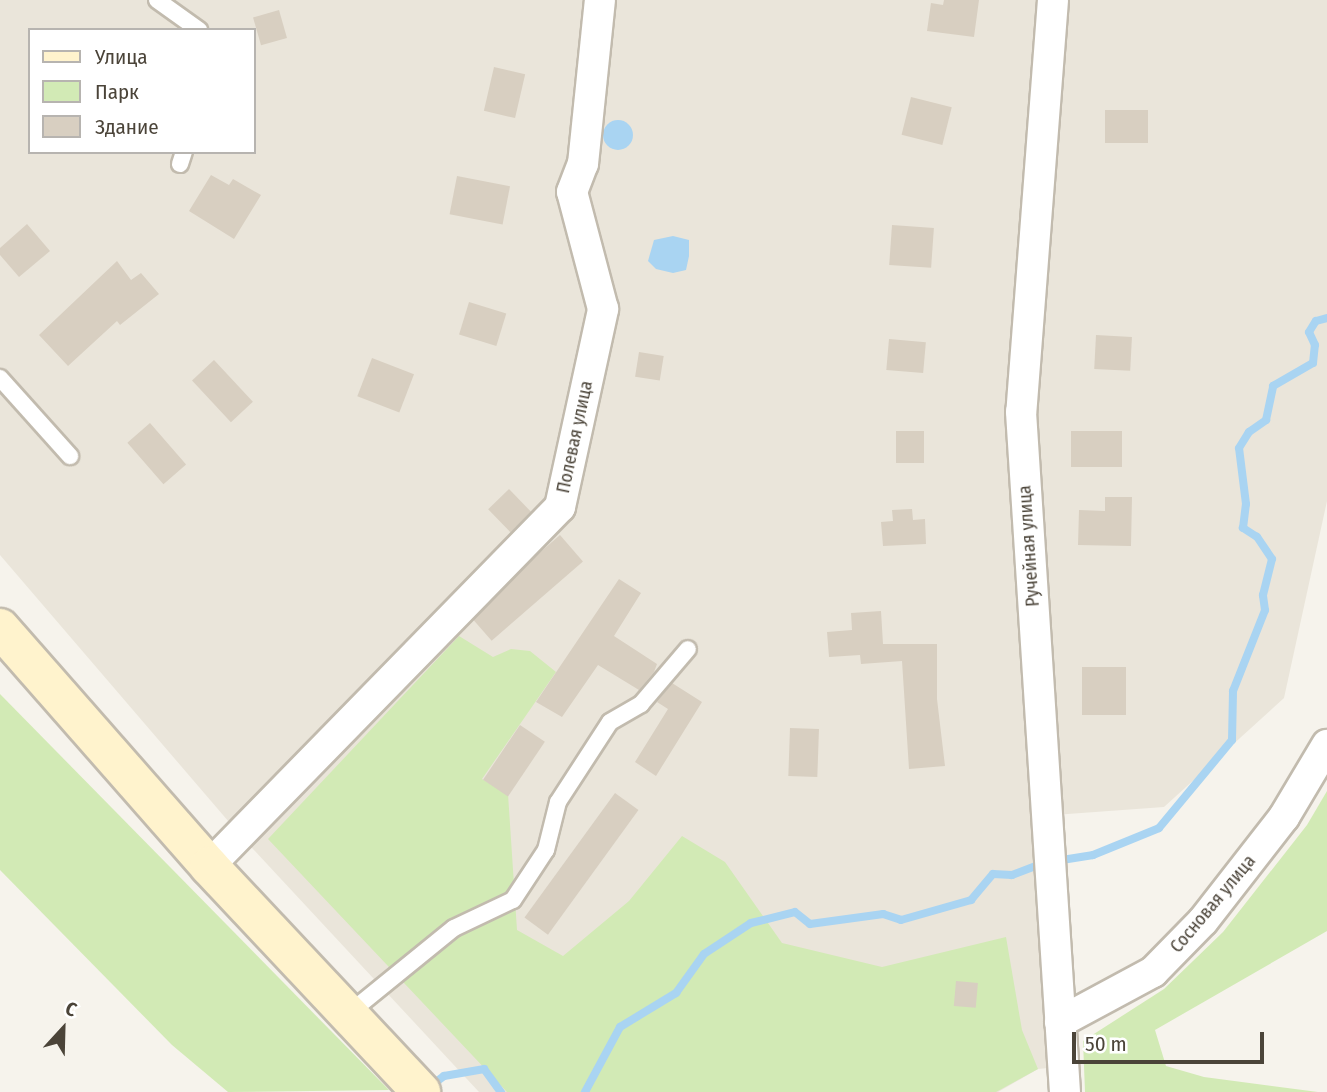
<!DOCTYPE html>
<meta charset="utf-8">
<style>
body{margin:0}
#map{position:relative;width:1327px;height:1092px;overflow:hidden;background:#f6f3ec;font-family:"Fira Sans Condensed",sans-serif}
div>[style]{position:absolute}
.residential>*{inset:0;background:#eae5da}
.green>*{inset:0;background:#d2eab5}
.water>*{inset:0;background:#a9d4f2}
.round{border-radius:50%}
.stream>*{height:8px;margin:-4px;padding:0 4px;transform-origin:4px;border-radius:4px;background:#a9d4f2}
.building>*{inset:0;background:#d8cfc1;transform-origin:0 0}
.roads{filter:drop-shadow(2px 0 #c2bbae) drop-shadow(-2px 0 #c2bbae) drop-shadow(0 2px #c2bbae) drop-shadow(0 -2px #c2bbae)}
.service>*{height:16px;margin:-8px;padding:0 8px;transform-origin:8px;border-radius:8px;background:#fff}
.minor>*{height:30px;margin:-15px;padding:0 15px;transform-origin:15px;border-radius:15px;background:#fff}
.secondary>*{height:38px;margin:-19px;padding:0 19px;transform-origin:19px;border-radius:19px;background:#fff3cd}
span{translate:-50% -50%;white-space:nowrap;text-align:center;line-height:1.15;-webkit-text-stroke:5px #fff;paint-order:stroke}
.street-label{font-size:18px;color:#4b4439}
.legend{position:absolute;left:28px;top:28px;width:228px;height:126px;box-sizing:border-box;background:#fff;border:2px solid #b7b4b0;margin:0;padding:9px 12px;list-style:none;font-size:21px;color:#4b4439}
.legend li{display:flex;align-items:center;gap:14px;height:35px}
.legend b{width:35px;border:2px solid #b7b4b0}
.north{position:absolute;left:28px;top:994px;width:70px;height:70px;-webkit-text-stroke:5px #fff;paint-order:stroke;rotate:22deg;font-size:19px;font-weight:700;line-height:28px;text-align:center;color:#4b4439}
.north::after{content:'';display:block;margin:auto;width:24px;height:32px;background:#4b4439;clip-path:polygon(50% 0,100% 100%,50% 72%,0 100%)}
.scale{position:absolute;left:1072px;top:1032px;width:192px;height:32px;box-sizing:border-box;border:4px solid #4b4439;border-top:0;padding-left:9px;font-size:21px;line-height:24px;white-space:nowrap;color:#4b4439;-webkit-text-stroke:5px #fff;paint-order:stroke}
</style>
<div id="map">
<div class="residential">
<i style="clip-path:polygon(evenodd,0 0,1327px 0,1327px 501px,1284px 698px,1164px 807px,1040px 816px,1048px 1068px,1038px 1069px,998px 1092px,479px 1092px,241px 836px,0 555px,0 0,30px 30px,254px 30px,254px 152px,30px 152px,30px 30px)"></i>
</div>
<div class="green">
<i style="clip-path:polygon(459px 636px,493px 657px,511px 649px,530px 651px,556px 672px,482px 779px,508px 794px,517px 930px,563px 956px,629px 901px,682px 836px,725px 862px,782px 943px,882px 967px,1006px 937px,1022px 1030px,1038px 1069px,996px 1092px,507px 1092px,268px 839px)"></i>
<i style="clip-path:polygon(0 694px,389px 1090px,228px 1092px,172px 1045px,0 870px)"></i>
<i style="clip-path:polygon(1327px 791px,1327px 931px,1155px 1030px,1166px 1066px,1204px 1077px,1318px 1092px,1085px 1092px,1083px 1041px,1164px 989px,1223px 932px,1307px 825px)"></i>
</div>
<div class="water">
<i class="round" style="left:603px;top:120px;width:30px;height:30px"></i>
<i style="clip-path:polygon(673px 236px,689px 240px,689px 256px,686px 270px,673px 273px,656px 269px,648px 261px,654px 240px)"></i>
</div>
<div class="stream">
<i style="left:428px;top:1088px;width:20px;rotate:-37deg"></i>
<i style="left:444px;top:1076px;width:41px;rotate:-9.9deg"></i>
<i style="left:484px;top:1069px;width:29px;rotate:54deg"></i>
<i style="left:585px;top:1092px;width:74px;rotate:-61.7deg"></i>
<i style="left:620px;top:1027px;width:66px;rotate:-31.3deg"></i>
<i style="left:676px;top:993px;width:48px;rotate:-54.3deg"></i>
<i style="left:704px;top:954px;width:56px;rotate:-33.4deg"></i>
<i style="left:751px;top:923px;width:45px;rotate:-14deg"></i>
<i style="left:795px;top:912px;width:19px;rotate:39deg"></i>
<i style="left:810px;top:924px;width:74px;rotate:-7.8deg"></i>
<i style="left:883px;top:914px;width:19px;rotate:18deg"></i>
<i style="left:901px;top:920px;width:73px;rotate:-15.9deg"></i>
<i style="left:971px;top:900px;width:34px;rotate:-50deg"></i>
<i style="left:993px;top:874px;width:19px;rotate:3deg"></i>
<i style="left:1012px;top:875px;width:33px;rotate:-21deg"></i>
<i style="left:1043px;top:863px;width:51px;rotate:-9.1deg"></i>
<i style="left:1093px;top:855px;width:71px;rotate:-22.2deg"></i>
<i style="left:1159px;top:828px;width:114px;rotate:-50.3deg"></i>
<i style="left:1232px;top:740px;width:49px;rotate:-88.8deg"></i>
<i style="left:1233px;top:691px;width:87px;rotate:-68.4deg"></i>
<i style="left:1265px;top:610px;width:15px;rotate:-98deg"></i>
<i style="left:1263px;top:595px;width:37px;rotate:-76deg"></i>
<i style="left:1272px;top:559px;width:27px;rotate:-124deg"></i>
<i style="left:1257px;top:537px;width:17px;rotate:-147deg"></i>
<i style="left:1243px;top:528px;width:24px;rotate:-83deg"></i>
<i style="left:1246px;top:504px;width:56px;rotate:-97.1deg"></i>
<i style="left:1239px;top:448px;width:19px;rotate:-58deg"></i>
<i style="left:1249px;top:432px;width:21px;rotate:-35deg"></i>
<i style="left:1266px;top:420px;width:35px;rotate:-78deg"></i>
<i style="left:1273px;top:386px;width:46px;rotate:-29.9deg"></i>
<i style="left:1313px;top:363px;width:18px;rotate:-84deg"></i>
<i style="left:1315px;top:345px;width:14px;rotate:-115deg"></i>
<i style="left:1309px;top:332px;width:13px;rotate:-58deg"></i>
<i style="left:1316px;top:321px;width:11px;rotate:-15deg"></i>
</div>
<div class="building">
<i style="clip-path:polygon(944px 0,979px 0,974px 37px,927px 31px,931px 3px,943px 5px)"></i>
<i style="left:279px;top:10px;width:29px;height:27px;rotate:74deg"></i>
<i style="left:494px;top:67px;width:32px;height:45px;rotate:13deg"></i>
<i style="left:911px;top:97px;width:42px;height:39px;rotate:14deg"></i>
<i style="left:1105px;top:110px;width:43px;height:33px"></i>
<i style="clip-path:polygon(211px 175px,229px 185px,233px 179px,261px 195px,234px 239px,189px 211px)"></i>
<i style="left:457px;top:176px;width:54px;height:39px;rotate:11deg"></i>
<i style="clip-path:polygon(27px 224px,50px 251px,19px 277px,0 255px,0 248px)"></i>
<i style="left:892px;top:225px;width:42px;height:40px;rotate:4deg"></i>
<i style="clip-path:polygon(117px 261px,131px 280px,141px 273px,159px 294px,120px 325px,117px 321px,68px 366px,39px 335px)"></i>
<i style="left:469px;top:302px;width:39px;height:34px;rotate:17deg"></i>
<i style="left:1096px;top:335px;width:36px;height:34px;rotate:3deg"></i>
<i style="left:889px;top:339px;width:37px;height:31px;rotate:5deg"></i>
<i style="left:639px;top:352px;width:25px;height:25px;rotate:9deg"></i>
<i style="left:372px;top:358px;width:45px;height:41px;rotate:21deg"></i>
<i style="left:214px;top:360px;width:57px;height:30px;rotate:47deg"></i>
<i style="left:150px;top:423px;width:55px;height:30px;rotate:49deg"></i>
<i style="left:896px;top:431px;width:28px;height:32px"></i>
<i style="left:1071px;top:431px;width:51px;height:36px"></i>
<i style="left:509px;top:489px;width:32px;height:29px;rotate:46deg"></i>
<i style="clip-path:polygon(1105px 497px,1132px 497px,1131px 546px,1078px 545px,1079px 510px,1105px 511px)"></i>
<i style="clip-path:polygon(912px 509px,913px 520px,925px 519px,926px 544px,883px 546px,881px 522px,893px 521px,892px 510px)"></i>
<i style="left:560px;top:535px;width:35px;height:121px;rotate:49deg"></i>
<i style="clip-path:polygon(619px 579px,641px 593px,614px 636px,657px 664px,654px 672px,639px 690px,598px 665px,562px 717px,536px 702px)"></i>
<i style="clip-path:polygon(881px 611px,883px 644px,937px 644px,937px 699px,945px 766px,909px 769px,902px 661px,861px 664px,860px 655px,829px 657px,827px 632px,852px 630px,851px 613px)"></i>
<i style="left:1082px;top:667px;width:44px;height:48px"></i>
<i style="clip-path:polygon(672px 683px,702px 702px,656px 776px,635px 762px,668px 709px,657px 702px)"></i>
<i style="left:520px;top:725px;width:30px;height:66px;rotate:34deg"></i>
<i style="left:790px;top:728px;width:29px;height:48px;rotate:2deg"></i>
<i style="left:615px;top:793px;width:29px;height:154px;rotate:36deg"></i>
<i style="left:956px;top:981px;width:22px;height:25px;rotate:5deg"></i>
</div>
<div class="roads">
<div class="service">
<i style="left:157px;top:0;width:52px;rotate:35.5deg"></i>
<i style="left:180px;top:164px;width:13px;rotate:-72deg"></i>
<i style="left:0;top:378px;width:105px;rotate:48.1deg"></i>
<i style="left:348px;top:1014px;width:136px;rotate:-39.1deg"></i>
<i style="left:454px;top:928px;width:65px;rotate:-25.4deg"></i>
<i style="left:513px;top:900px;width:60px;rotate:-56.6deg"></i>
<i style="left:546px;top:850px;width:49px;rotate:-76deg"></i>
<i style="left:558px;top:802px;width:95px;rotate:-57deg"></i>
<i style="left:610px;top:722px;width:36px;rotate:-30deg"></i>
<i style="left:641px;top:704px;width:72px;rotate:-49.5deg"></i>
</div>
<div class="minor">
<i style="left:1053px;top:0;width:413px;rotate:94.4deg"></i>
<i style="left:1021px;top:412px;width:681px;rotate:86.3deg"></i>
<i style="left:209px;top:866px;width:502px;rotate:-45.65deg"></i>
<i style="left:560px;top:507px;width:203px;rotate:-77.7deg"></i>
<i style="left:603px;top:309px;width:121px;rotate:-104.8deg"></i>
<i style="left:572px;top:192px;width:30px;rotate:-69deg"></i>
<i style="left:583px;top:164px;width:165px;rotate:-84.1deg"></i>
<i style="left:1060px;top:1022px;width:106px;rotate:-28.3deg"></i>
<i style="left:1153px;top:972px;width:71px;rotate:-45.6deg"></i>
<i style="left:1203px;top:921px;width:132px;rotate:-52.1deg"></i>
<i style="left:1284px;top:817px;width:84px;rotate:-59.2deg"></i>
</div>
<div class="secondary">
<i style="left:0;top:628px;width:317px;rotate:48.7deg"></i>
<i style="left:209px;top:866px;width:310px;rotate:46.8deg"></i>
</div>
</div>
<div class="street-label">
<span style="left:575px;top:437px;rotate:-78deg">Полевая улица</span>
<span style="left:1029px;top:546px;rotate:-94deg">Ручейная улица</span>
<span style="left:1213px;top:904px;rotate:-50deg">Сосновая улица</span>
</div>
<ul class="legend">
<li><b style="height:9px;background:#fff3cd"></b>Улица</li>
<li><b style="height:19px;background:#d2eab5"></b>Парк</li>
<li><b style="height:19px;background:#d8cfc1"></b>Здание</li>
</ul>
<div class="north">С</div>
<div class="scale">50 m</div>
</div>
